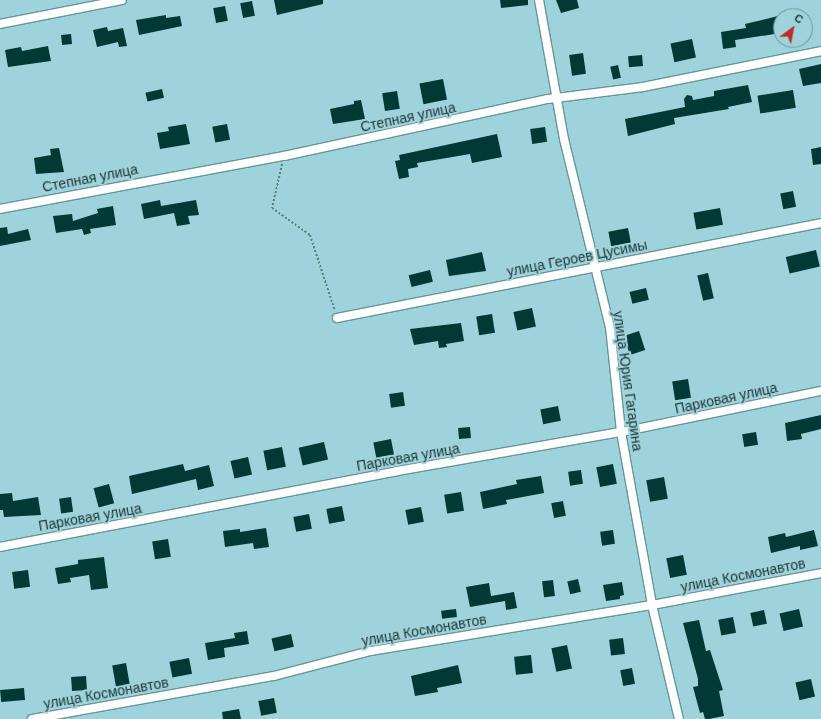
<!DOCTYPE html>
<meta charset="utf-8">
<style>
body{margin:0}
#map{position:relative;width:821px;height:719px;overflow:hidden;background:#9fd3db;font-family:"DM Sans",sans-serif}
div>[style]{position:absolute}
.building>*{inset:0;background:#003935;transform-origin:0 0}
.path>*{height:2px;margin-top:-1px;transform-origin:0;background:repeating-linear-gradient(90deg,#597d82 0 2px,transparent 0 4px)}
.roads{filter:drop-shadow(1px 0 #64969e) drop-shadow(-1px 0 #64969e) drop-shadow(0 1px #64969e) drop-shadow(0 -1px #64969e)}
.minor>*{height:8px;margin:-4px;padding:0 4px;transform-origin:4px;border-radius:4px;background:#fff}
span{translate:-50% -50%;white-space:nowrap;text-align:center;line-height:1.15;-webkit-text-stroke:4px #9fd3db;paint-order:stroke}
.street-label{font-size:14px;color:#203639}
.north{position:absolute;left:773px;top:8px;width:40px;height:40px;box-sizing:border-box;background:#9fd3db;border:1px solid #6c949a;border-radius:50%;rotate:32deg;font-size:11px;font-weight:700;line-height:16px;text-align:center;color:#203639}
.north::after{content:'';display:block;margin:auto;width:14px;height:18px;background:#bb2d26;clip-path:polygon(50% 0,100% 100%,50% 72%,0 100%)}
</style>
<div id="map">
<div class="building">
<i style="clip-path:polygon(274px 0,323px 0,323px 4px,277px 15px)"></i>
<i style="clip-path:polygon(500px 0,528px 0,528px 5px,501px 8px)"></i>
<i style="clip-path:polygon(556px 0,577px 0,579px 8px,561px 13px)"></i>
<i style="left:252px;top:1px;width:15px;height:12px;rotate:79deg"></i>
<i style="left:225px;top:6px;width:15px;height:12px;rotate:79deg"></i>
<i style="clip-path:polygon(166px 15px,166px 18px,180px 16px,182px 26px,139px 35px,136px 20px)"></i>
<i style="clip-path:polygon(778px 16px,781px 33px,735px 40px,736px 47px,723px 49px,721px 32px,746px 28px,745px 24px)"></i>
<i style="clip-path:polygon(107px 27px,108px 31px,123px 28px,127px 46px,119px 47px,118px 42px,97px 47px,93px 30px)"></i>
<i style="left:71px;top:34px;width:10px;height:10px;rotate:84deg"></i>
<i style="left:692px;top:39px;width:19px;height:22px;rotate:78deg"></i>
<i style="clip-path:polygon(48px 46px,51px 61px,8px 67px,5px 50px,21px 47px,22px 51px)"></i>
<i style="left:583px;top:53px;width:21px;height:14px;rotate:82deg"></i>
<i style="left:642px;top:55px;width:11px;height:14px;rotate:85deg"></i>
<i style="clip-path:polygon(821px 64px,821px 83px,803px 86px,799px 69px)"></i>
<i style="left:618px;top:65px;width:13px;height:8px;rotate:77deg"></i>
<i style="left:443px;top:79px;width:21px;height:24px;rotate:79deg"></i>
<i style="clip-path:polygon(748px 85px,752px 102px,728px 107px,729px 109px,674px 118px,675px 124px,628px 136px,625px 119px,685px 107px,684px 99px,687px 95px,692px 96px,693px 100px,714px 96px,714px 91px)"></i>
<i style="left:162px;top:89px;width:9px;height:17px;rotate:77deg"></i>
<i style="left:793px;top:90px;width:18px;height:36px;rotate:81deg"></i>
<i style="left:397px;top:91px;width:18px;height:15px;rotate:81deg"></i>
<i style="clip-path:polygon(361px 100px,365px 119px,333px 124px,330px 109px,354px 104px,354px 101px)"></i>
<i style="clip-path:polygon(186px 124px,190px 144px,160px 149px,157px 133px,169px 131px,168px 127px)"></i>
<i style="left:227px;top:124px;width:16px;height:15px;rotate:79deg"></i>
<i style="left:545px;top:127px;width:15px;height:15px;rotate:82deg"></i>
<i style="clip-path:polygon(497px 134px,502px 157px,472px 163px,470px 154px,417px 163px,418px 167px,408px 169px,409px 177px,399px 179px,395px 161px,400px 160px,399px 155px)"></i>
<i style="clip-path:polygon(821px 147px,821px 164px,813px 165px,811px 149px)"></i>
<i style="clip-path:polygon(59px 148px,64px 172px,36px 174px,34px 158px,51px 155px,50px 149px)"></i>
<i style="left:793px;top:191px;width:16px;height:13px;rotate:79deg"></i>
<i style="clip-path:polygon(160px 200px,161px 206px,196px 200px,199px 215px,188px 216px,190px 224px,177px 226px,174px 213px,144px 219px,141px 204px)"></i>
<i style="clip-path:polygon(113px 206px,116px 225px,90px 229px,91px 233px,84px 235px,82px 229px,56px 233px,53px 216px,72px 214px,73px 221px,98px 213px,97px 209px)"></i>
<i style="left:720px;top:208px;width:17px;height:27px;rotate:80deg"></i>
<i style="clip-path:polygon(7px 227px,8px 234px,28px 229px,31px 240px,0 246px,0 228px)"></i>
<i style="left:628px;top:228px;width:15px;height:20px;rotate:79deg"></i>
<i style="left:816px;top:250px;width:17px;height:31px;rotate:77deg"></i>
<i style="clip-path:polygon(482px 252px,486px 271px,449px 276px,446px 260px)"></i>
<i style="left:430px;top:270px;width:12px;height:22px;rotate:76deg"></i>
<i style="left:708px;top:273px;width:26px;height:11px;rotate:77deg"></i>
<i style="left:646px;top:288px;width:12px;height:17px;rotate:76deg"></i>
<i style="left:532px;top:308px;width:19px;height:19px;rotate:78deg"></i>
<i style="left:492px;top:314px;width:19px;height:16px;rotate:81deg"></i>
<i style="clip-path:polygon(461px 323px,464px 341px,446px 344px,447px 347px,439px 348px,438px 341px,414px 345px,410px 329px)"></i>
<i style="left:639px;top:331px;width:20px;height:16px;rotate:72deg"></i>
<i style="left:688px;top:379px;width:19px;height:16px;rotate:81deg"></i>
<i style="left:403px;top:392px;width:14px;height:14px;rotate:82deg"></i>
<i style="left:558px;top:406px;width:15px;height:18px;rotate:79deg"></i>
<i style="clip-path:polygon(821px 415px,821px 429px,801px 434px,802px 439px,787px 441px,785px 423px)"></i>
<i style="left:470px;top:427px;width:11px;height:12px;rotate:85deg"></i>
<i style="left:756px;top:432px;width:13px;height:14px;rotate:81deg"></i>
<i style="left:391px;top:439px;width:16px;height:18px;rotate:79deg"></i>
<i style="left:324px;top:442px;width:18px;height:26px;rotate:77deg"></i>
<i style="left:282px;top:447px;width:20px;height:19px;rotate:79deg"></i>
<i style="left:248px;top:457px;width:18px;height:18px;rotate:77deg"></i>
<i style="clip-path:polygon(183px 464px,185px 471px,209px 465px,214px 486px,198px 490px,196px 479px,132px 494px,129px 476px)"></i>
<i style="left:613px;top:464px;width:20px;height:17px;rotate:79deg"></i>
<i style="left:581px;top:470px;width:14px;height:13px;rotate:82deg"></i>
<i style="clip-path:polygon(541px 476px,544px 493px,506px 500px,507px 504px,483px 509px,480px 492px,517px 484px,516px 480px)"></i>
<i style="left:664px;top:477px;width:22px;height:18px;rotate:80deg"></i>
<i style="left:109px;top:484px;width:20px;height:16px;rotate:75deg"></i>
<i style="left:461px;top:492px;width:19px;height:17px;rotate:81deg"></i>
<i style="clip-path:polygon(12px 493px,13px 501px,38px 497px,41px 515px,4px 517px,3px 510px,0 510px,0 494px)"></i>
<i style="left:71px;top:497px;width:15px;height:12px;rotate:82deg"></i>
<i style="left:563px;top:501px;width:15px;height:12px;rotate:79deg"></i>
<i style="left:342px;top:506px;width:15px;height:16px;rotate:79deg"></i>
<i style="left:421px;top:507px;width:15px;height:16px;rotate:79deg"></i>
<i style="left:309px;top:514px;width:15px;height:16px;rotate:79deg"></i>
<i style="clip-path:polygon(266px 528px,269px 547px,254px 549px,253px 543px,225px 547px,223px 531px,240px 529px,240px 532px)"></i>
<i style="left:613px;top:530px;width:14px;height:13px;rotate:82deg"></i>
<i style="clip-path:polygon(814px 530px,818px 546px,800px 550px,800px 546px,771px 553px,768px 537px,785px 533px,786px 537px)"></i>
<i style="left:168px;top:539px;width:18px;height:16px;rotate:81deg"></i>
<i style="left:683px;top:555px;width:20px;height:17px;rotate:79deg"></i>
<i style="clip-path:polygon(104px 557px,108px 588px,91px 590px,89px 575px,70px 578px,71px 582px,58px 584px,55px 568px,78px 564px,78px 560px)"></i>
<i style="left:28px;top:570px;width:17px;height:16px;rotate:83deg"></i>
<i style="left:578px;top:579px;width:13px;height:11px;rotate:77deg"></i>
<i style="left:553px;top:580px;width:16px;height:11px;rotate:83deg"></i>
<i style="clip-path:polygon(622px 582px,624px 595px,620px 596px,620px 599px,606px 601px,603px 585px)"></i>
<i style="clip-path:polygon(489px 583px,491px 596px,514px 592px,517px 608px,506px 610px,505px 601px,470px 607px,466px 587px)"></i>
<i style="left:456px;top:609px;width:8px;height:15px;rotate:83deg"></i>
<i style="left:799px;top:609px;width:18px;height:20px;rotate:77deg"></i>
<i style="left:764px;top:610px;width:14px;height:14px;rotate:78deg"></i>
<i style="left:733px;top:617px;width:16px;height:15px;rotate:79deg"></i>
<i style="clip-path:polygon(699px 620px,706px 651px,710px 650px,723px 690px,719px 691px,724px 716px,709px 719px,705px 719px,703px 712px,700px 713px,693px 687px,698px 686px,698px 679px,683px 623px)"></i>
<i style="clip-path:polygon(247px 631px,249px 644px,224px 648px,225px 657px,208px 660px,205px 643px,235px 638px,234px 633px)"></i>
<i style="left:291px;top:634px;width:13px;height:20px;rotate:77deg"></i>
<i style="left:623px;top:638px;width:16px;height:14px;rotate:83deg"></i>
<i style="left:567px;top:645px;width:24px;height:16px;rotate:78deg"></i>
<i style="left:531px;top:655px;width:18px;height:17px;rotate:84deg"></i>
<i style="left:189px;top:658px;width:16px;height:20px;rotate:79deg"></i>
<i style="left:126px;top:663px;width:22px;height:14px;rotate:80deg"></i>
<i style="clip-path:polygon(458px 665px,462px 683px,437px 688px,438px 692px,415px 696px,411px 676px)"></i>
<i style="left:632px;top:668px;width:16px;height:12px;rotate:79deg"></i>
<i style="left:86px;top:676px;width:14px;height:15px;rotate:86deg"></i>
<i style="left:811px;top:679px;width:18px;height:16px;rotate:77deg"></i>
<i style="left:24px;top:688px;width:12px;height:24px;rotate:85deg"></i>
<i style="left:274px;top:698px;width:15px;height:16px;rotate:79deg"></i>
<i style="clip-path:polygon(239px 709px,241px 719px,223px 719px,222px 712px)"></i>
</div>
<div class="path">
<i style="left:282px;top:164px;width:45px;rotate:102.8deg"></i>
<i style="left:272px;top:208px;width:47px;rotate:35.4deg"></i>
<i style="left:310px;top:235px;width:80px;rotate:71.8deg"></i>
</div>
<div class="roads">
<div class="minor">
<i style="left:539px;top:0;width:141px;rotate:79.8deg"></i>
<i style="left:564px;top:139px;width:194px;rotate:76.3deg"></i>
<i style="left:610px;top:327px;width:106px;rotate:84deg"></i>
<i style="left:621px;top:432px;width:176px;rotate:79.8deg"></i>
<i style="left:652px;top:605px;width:117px;rotate:76.7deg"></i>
<i style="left:0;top:24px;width:124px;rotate:-11.1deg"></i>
<i style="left:0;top:209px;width:289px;rotate:-10.6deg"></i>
<i style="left:284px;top:156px;width:270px;rotate:-12.2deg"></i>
<i style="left:548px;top:99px;width:96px;rotate:-7.2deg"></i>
<i style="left:643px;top:87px;width:182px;rotate:-11.4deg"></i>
<i style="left:337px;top:318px;width:493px;rotate:-11.1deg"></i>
<i style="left:0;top:547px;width:404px;rotate:-10.8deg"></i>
<i style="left:397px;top:471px;width:227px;rotate:-9.9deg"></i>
<i style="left:621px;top:432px;width:204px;rotate:-11.6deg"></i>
<i style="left:32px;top:719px;width:246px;rotate:-10.1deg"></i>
<i style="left:274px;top:676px;width:100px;rotate:-14.5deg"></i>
<i style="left:371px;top:651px;width:285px;rotate:-9.3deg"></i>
<i style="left:652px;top:605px;width:172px;rotate:-10.7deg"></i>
</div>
</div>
<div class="street-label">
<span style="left:408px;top:117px;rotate:-12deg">Степная улица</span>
<span style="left:90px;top:178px;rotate:-11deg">Степная улица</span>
<span style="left:577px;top:258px;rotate:-11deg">улица Героев Цусимы</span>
<span style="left:628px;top:381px;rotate:82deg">улица Юрия Гагарина</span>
<span style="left:726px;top:398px;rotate:-12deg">Парковая улица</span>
<span style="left:408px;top:457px;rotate:-10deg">Парковая улица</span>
<span style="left:90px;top:517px;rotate:-10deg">Парковая улица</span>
<span style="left:743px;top:575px;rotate:-11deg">улица Космонавтов</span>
<span style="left:424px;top:630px;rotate:-10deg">улица Космонавтов</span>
<span style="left:106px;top:693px;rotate:-10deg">улица Космонавтов</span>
</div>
<div class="north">С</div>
</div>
